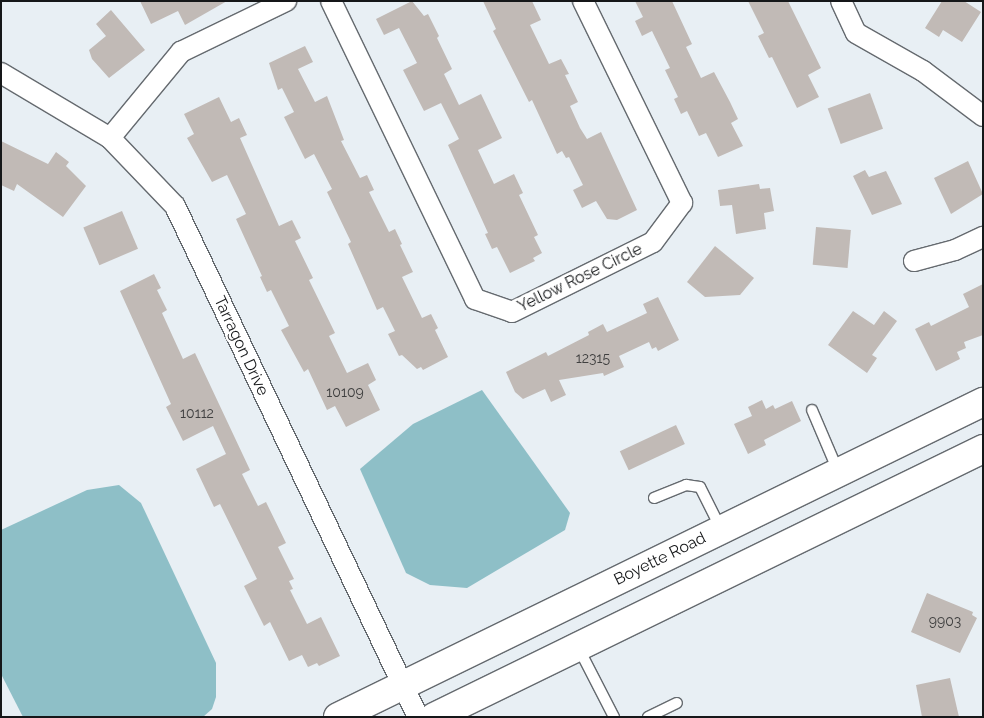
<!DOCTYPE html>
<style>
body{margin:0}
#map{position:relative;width:984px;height:718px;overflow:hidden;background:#e8eff4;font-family:Raleway,sans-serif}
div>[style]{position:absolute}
.water>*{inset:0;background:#8ebfc7}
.building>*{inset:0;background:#c1bab6;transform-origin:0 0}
.roads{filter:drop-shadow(1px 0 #656a6f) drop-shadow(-1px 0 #656a6f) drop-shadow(0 1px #656a6f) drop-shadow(0 -1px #656a6f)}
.lane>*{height:10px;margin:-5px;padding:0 5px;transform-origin:5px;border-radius:5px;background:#fff}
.street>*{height:20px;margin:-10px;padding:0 10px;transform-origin:10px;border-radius:10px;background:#fff}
.secondary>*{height:28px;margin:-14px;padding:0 14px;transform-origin:14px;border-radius:14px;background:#fff}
span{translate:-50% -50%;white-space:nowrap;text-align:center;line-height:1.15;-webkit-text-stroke:4.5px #fff;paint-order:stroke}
.number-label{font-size:14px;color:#404040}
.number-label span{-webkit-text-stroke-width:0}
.street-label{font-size:16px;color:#151719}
.frame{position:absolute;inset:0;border:2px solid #151719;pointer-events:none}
</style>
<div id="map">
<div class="water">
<i style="clip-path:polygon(482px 390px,570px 513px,565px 530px,467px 588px,430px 585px,406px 573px,360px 469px,413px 424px)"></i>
<i style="clip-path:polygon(119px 485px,141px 503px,216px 663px,216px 697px,212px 709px,203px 717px,23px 717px,1px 674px,1px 530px,87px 490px)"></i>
</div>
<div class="building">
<i style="clip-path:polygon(140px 1px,227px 1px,185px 25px,178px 11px,151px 24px)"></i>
<i style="clip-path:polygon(412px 1px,424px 16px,428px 14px,439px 36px,437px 38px,452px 69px,444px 74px,459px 105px,481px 94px,502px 138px,478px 150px,494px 184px,514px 174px,523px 193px,519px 195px,538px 235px,534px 237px,542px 253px,533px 258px,535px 261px,510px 273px,497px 247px,492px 249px,485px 234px,488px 233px,448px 145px,459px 139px,441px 103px,424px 111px,403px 70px,417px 63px,399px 28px,384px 35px,376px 19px)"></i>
<i style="clip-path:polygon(483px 1px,532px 1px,541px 20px,530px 25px,549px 64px,561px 59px,569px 74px,565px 75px,578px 102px,570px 106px,580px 128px,587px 139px,601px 132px,637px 210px,617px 220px,607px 219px,596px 201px,582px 208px,573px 190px,583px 185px,569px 157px,566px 158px,562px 151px,557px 154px,532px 100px,529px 102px,493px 31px,496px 29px)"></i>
<i style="clip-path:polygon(635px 1px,672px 1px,692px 44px,686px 47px,701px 78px,714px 72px,730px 102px,738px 119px,731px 123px,743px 146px,718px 157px,706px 133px,699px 136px,687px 111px,681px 114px,674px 99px,678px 97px,665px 70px,670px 68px,652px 31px,642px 36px,635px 21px,643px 17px)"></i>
<i style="clip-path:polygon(748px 1px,788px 1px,821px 68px,808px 75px,819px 97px,797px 108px,772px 57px,769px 58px,758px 36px,764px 33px)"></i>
<i style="clip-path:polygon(942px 1px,964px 1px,981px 12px,962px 42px,943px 30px,939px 37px,925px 28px)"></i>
<i style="clip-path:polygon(111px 10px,145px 50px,109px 78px,92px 59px,89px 50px,106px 36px,96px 24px)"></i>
<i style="clip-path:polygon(305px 46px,313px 62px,298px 69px,315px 102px,327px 96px,344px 140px,341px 141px,360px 178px,367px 175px,374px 190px,369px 192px,389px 232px,395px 229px,402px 244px,400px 245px,413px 272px,402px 277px,422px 318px,431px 314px,438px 328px,435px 330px,448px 357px,423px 370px,421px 367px,417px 369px,402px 355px,399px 356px,388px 334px,395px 331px,383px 307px,377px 310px,348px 244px,351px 242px,327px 192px,332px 189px,314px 154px,305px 159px,284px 117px,294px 112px,282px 88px,278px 90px,269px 63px)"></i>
<i style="left:870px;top:93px;width:38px;height:45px;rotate:70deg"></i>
<i style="clip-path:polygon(219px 97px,231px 122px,239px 118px,247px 135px,240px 138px,279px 226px,292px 220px,301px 238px,295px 241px,313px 278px,309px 280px,335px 333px,329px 336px,347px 373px,368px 363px,376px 380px,368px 385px,380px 410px,346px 427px,335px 406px,327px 410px,308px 369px,304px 372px,281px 330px,289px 326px,271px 290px,267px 292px,260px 277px,262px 276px,236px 219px,246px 214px,227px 175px,212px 182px,187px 138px,194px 134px,184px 114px)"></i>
<i style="clip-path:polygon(1px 141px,48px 164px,56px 152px,69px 162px,66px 166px,86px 186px,63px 217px,17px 184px,14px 191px,1px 185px)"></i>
<i style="clip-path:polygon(968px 161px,983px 194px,951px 214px,934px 178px)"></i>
<i style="clip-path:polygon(865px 170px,869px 177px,886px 171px,902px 204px,872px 215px,853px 176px)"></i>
<i style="clip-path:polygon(759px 184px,760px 189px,770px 188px,774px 211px,764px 213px,766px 229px,736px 234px,732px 205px,720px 206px,718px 190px)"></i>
<i style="left:122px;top:211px;width:41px;height:42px;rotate:67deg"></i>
<i style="left:816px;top:227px;width:35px;height:38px;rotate:5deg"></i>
<i style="clip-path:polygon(715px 246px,754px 278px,740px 295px,705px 297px,687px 282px)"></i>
<i style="clip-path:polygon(154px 274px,161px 288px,157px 290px,167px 310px,162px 313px,183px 359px,195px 353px,250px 470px,242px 474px,258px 506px,266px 502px,286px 543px,278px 547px,294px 579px,289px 581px,293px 589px,290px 590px,307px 624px,321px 617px,340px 656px,319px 666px,317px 663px,308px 667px,302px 655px,289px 661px,270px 622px,264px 626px,244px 586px,257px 579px,220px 504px,214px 507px,196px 469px,226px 454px,213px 426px,183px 441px,166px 407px,171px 404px,120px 291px)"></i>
<i style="clip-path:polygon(983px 284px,983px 335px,964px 342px,966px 348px,957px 352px,960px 359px,936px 371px,915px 329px,929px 322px,931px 326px,969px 307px,963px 294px)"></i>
<i style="clip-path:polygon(658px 297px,679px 340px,658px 351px,656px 347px,652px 349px,649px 342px,619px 356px,624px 367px,604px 376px,603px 373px,559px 380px,566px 395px,551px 402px,545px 389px,523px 399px,515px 392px,506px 372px,546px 352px,548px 356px,589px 335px,588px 332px,603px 324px,607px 332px,647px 313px,643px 304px)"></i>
<i style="clip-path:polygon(853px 311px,874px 325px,884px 311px,897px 321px,872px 355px,877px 358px,867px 373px,828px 345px)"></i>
<i style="clip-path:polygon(762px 400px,766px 409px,773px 405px,775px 409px,792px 401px,801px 421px,764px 440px,766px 445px,748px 454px,734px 424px,752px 416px,748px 407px)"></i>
<i style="left:676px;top:425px;width:21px;height:62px;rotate:65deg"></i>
<i style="clip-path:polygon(927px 593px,973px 612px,972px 615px,977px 618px,960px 653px,911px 632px)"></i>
<i style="clip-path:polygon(950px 678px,959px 717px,922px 717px,916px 685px)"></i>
</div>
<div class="roads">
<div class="lane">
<i style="left:812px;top:410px;width:66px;rotate:66.9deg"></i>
<i style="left:654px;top:498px;width:35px;rotate:-22deg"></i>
<i style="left:686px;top:485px;width:14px;rotate:8deg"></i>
<i style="left:700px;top:487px;width:47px;rotate:63.4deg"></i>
<i style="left:578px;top:647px;width:79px;rotate:62.8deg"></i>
<i style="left:648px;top:717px;width:32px;rotate:-26deg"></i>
</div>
<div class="street">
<i style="left:331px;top:1px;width:331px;rotate:64.2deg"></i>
<i style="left:475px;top:299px;width:39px;rotate:19deg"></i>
<i style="left:512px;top:312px;width:157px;rotate:-26.4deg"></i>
<i style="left:653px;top:242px;width:49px;rotate:-53.4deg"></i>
<i style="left:682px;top:203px;width:225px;rotate:-116.1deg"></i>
<i style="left:841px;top:1px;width:35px;rotate:65deg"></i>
<i style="left:856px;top:33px;width:77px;rotate:29.6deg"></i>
<i style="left:923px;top:71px;width:75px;rotate:36.9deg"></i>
<i style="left:1px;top:73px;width:127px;rotate:30.8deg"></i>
<i style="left:110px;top:138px;width:94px;rotate:46.3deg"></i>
<i style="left:175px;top:206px;width:566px;rotate:64.57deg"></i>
<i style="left:110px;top:138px;width:112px;rotate:-50.5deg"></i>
<i style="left:181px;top:52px;width:117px;rotate:-25.9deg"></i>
<i style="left:914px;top:261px;width:42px;rotate:-15deg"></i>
<i style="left:955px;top:250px;width:31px;rotate:-25deg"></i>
</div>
<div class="secondary">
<i style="left:338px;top:717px;width:718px;rotate:-26.03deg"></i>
<i style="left:434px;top:717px;width:611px;rotate:-26.02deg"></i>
</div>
</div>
<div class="number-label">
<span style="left:593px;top:358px">12315</span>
<span style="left:345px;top:392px">10109</span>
<span style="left:197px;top:413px">10112</span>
<span style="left:945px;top:621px">9903</span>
</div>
<div class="street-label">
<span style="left:580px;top:278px;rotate:-26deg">Yellow Rose Circle</span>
<span style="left:241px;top:346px;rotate:65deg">Tarragon Drive</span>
<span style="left:660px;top:559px;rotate:-26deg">Boyette Road</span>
</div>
<div class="frame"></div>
</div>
